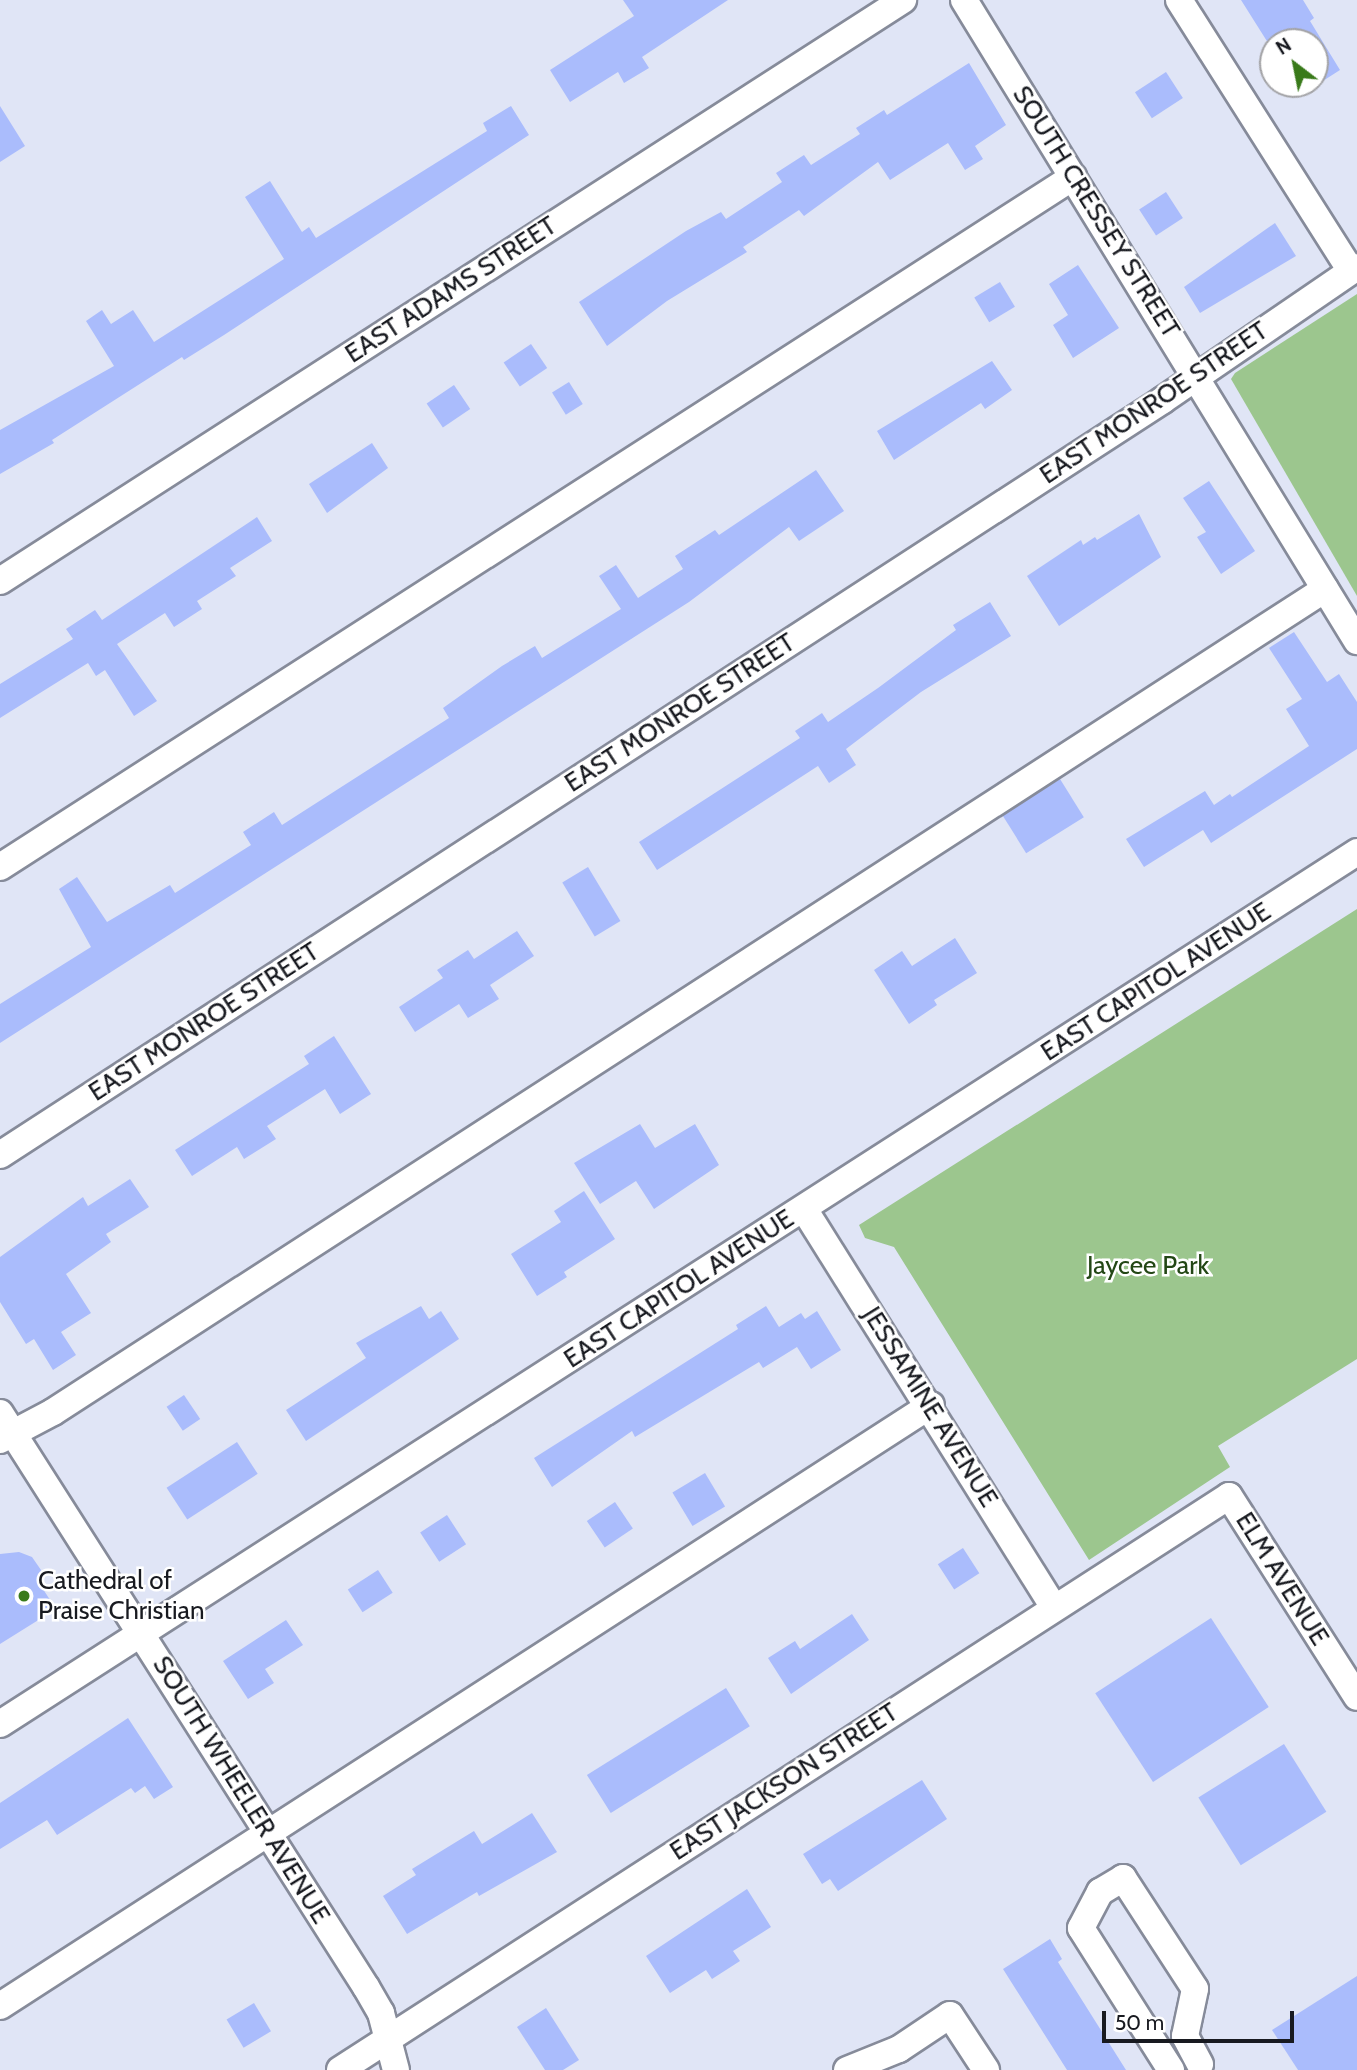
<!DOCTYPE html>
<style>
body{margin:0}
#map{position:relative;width:1357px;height:2070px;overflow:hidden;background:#e0e5f6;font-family:Cabin,sans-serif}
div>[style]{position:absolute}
.green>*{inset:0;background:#9cc68e}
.building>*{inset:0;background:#aabcfc;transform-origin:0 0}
.roads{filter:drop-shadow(2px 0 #868b9a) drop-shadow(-2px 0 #868b9a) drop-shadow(0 2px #868b9a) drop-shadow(0 -2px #868b9a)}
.minor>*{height:26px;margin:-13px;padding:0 13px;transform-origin:13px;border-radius:13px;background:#fff}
.dots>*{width:19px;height:19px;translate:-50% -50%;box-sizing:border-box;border:4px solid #fff;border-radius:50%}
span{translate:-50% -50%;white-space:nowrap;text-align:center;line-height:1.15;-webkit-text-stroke:5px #fff;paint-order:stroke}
.street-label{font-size:26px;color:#181a20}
.park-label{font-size:26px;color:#234715}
.poi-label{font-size:26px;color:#181a20}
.left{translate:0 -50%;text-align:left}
.north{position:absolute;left:1259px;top:28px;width:70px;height:70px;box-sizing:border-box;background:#fff;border:2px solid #a3a3a6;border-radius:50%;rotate:328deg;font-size:19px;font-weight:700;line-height:28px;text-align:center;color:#181a20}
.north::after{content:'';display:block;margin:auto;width:24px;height:32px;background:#397a1a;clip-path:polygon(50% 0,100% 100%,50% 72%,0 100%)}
.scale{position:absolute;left:1102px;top:2011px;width:192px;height:32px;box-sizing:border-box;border:4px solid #181a20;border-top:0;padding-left:9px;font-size:21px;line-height:24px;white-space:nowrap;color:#181a20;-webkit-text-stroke:5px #fff;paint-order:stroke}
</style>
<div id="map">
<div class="green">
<i style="clip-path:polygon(1357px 294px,1357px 596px,1231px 379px,1235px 373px)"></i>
<i style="clip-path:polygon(1357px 909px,1357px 1359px,1218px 1446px,1230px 1467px,1089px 1560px,894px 1247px,865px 1238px,859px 1225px)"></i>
</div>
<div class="building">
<i style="clip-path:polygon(623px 0,728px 0,642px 57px,649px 68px,624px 83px,618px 72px,570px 102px,550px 70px,634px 16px)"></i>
<i style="clip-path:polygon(1241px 0,1303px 0,1314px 18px,1310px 21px,1340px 70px,1315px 86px,1315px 42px,1273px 42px,1270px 46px)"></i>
<i style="clip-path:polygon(969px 63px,1006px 125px,975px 146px,983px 159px,965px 170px,948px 143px,890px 180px,878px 162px,804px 216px,799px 210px,743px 247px,747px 252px,667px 301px,607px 346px,579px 302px,686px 231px,721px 212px,726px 219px,782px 182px,776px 173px,804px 155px,811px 165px,860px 134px,856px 128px,884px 110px,887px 115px)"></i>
<i style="left:1166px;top:72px;width:31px;height:37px;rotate:57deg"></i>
<i style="clip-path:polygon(0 106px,25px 146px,0 162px)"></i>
<i style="clip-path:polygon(511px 106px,529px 135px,224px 335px,184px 360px,182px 357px,52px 440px,54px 443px,0 474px,0 430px,114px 366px,86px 321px,102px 310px,111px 324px,133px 310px,154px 342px,284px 259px,245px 197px,270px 181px,302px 232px,309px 227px,316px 238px,487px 131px,483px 123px)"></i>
<i style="left:1166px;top:192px;width:31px;height:32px;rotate:57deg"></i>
<i style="clip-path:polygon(1275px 223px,1296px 256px,1200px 313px,1184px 287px)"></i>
<i style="clip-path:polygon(1078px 265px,1119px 328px,1073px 358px,1053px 325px,1068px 315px,1049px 284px)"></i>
<i style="left:1000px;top:282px;width:29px;height:30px;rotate:59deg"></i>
<i style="left:531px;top:344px;width:29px;height:33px;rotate:56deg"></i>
<i style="clip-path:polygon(992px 361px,1012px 390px,985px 409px,981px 403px,894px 460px,877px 431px)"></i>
<i style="left:569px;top:382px;width:26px;height:20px;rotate:58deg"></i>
<i style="left:454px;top:385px;width:29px;height:33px;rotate:56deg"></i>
<i style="clip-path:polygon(372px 443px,388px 468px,327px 513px,309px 484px)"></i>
<i style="clip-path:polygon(816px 470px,844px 511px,799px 541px,789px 527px,689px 602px,0 1043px,0 1004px,91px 947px,59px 889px,77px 877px,107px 922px,170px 885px,175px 893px,251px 845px,243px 832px,274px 812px,282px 825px,449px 718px,443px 708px,502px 666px,535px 646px,542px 658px,621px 609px,599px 576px,616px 565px,638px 598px,683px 569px,675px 556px,715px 530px,719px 535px)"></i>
<i style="clip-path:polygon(1209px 481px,1255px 551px,1221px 574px,1197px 537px,1206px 532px,1183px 498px)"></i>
<i style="clip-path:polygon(1139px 514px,1161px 557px,1059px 626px,1027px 576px,1081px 540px,1083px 545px,1095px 537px,1097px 540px)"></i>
<i style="clip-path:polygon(257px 517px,272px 541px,230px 568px,236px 576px,197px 601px,202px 609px,174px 627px,165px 613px,117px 644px,157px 701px,134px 716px,105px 670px,96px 676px,88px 663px,0 718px,0 684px,73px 639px,66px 629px,95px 610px,102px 620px)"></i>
<i style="clip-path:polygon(990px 602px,1011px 636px,921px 692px,846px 749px,856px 765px,829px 783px,818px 766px,657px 870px,639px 842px,800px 738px,795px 731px,822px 713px,828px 722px,878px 688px,956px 630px,953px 625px)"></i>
<i style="clip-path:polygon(1294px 632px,1327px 682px,1339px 674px,1357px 702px,1357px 749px,1211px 843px,1203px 830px,1144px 867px,1126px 839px,1205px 791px,1214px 805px,1230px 794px,1232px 797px,1309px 746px,1286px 709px,1302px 699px,1269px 648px)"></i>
<i style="left:1060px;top:779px;width:45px;height:68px;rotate:58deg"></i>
<i style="left:588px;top:867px;width:63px;height:30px;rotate:59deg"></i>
<i style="clip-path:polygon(517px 931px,534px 956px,490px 985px,499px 999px,468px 1018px,459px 1004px,415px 1032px,399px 1007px,443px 978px,437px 970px,468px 950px,474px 959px)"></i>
<i style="clip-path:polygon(955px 938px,977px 973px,934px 1000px,937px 1005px,909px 1024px,874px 970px,902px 951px,912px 966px)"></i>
<i style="clip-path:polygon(334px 1036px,371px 1094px,340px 1114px,325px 1089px,267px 1126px,276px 1139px,244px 1159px,237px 1147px,192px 1176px,175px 1150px,309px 1064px,304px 1056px)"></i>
<i style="clip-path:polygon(640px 1124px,655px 1148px,695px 1124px,719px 1165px,654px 1209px,636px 1181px,600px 1204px,574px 1163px)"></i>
<i style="clip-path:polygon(130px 1179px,149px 1207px,106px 1234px,111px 1242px,66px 1274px,91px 1313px,61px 1332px,76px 1355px,53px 1370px,34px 1339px,26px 1344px,0 1302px,0 1257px,83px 1197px,88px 1206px)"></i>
<i style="clip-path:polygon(584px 1191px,615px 1239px,564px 1272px,567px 1277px,537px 1296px,511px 1254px,561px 1222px,554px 1211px)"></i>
<i style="clip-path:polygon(421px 1306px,429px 1319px,441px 1311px,459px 1339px,306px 1441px,286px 1410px,366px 1358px,356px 1343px)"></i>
<i style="clip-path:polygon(766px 1306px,779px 1327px,801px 1313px,805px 1319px,817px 1311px,841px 1350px,811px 1369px,797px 1347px,763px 1368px,759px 1362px,635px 1437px,632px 1431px,552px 1487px,534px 1458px,738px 1329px,736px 1325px)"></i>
<i style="left:184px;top:1395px;width:29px;height:21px;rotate:56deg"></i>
<i style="left:237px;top:1442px;width:38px;height:84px;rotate:57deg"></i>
<i style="left:705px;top:1473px;width:39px;height:38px;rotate:59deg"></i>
<i style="left:615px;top:1502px;width:32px;height:34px;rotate:56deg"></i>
<i style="left:447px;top:1515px;width:35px;height:32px;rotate:57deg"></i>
<i style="left:963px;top:1548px;width:30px;height:30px;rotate:57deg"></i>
<i style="clip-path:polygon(19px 1552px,32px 1557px,41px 1570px,39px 1583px,56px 1609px,0 1644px,0 1554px)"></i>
<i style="left:378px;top:1570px;width:27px;height:36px;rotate:57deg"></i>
<i style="clip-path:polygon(852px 1614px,869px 1640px,791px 1694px,768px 1658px,795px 1641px,800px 1649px)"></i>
<i style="left:1211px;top:1618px;width:106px;height:138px;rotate:57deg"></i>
<i style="clip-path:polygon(286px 1620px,303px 1645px,265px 1669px,274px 1683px,248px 1699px,223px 1661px)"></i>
<i style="left:726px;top:1688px;width:45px;height:164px;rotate:58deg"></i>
<i style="clip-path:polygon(128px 1718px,173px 1787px,154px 1799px,145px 1786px,135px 1793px,131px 1788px,57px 1835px,47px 1820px,0 1849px,0 1803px)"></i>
<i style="left:1284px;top:1744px;width:80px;height:101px;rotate:58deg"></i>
<i style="clip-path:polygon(922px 1780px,947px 1819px,838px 1891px,830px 1879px,822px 1884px,803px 1854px)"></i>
<i style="clip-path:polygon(532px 1813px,557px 1852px,479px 1896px,477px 1892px,407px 1934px,383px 1896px,416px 1875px,412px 1869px,474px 1831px,482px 1844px)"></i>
<i style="clip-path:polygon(747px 1889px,771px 1927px,733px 1951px,740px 1961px,712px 1979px,706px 1970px,670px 1993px,646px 1956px)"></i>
<i style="clip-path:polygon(1050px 1939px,1062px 1959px,1058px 1962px,1126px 2070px,1067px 2070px,1003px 1969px)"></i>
<i style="clip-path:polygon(1357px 1976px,1357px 2070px,1298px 2070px,1272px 2030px)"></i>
<i style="left:254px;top:2003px;width:33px;height:32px;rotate:59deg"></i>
<i style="clip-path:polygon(546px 2008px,579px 2060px,563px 2070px,545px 2070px,517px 2027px)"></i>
</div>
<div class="roads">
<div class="minor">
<i style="left:964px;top:0;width:752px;rotate:58.49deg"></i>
<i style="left:1179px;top:0;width:321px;rotate:57.6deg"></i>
<i style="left:0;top:581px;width:1074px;rotate:-32.76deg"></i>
<i style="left:0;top:867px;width:1276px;rotate:-32.74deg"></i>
<i style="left:0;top:1155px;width:1387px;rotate:-32.99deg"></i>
<i style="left:1163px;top:400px;width:235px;rotate:-34.4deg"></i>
<i style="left:804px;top:1209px;width:470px;rotate:57.9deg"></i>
<i style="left:0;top:1413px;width:681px;rotate:57.48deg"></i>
<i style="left:366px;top:1987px;width:30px;rotate:60deg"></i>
<i style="left:381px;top:2013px;width:59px;rotate:75.3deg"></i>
<i style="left:0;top:1440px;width:60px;rotate:-27.8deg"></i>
<i style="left:53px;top:1412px;width:1515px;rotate:-32.9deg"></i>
<i style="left:0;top:1724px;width:1613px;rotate:-32.72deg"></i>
<i style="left:0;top:2006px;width:1108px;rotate:-32.84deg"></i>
<i style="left:340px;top:2070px;width:1058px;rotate:-32.85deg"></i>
<i style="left:1229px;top:1496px;width:238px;rotate:57.5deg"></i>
<i style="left:847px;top:2070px;width:56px;rotate:-22deg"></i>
<i style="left:899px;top:2049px;width:61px;rotate:-33.7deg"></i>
<i style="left:950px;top:2015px;width:66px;rotate:56.8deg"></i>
<i style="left:1171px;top:2070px;width:168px;rotate:-122.4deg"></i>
<i style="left:1081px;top:1928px;width:41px;rotate:-62.2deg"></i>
<i style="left:1100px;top:1892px;width:27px;rotate:-31deg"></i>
<i style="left:1123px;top:1878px;width:132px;rotate:57deg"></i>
<i style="left:1195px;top:1989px;width:48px;rotate:102deg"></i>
<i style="left:1185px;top:2036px;width:32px;rotate:62deg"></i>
</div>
</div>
<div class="dots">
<i style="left:24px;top:1596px;background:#397a1a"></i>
</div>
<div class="street-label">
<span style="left:1096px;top:212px;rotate:58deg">SOUTH CRESSEY STREET</span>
<span style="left:451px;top:290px;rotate:-33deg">EAST ADAMS STREET</span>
<span style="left:1154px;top:403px;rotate:-34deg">EAST MONROE STREET</span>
<span style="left:680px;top:713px;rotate:-33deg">EAST MONROE STREET</span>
<span style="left:1156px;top:982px;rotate:-33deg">EAST CAPITOL AVENUE</span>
<span style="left:204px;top:1022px;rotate:-33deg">EAST MONROE STREET</span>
<span style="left:679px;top:1289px;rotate:-33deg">EAST CAPITOL AVENUE</span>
<span style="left:930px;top:1407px;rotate:58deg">JESSAMINE AVENUE</span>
<span style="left:1282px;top:1579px;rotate:58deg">ELM AVENUE</span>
<span style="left:784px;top:1782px;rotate:-33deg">EAST JACKSON STREET</span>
<span style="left:241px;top:1790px;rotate:58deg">SOUTH WHEELER AVENUE</span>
</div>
<div class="park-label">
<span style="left:1148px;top:1266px">Jaycee Park</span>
</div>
<div class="poi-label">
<span class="left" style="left:38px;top:1596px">Cathedral of<br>Praise Christian</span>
</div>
<div class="north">N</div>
<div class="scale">50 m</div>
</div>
